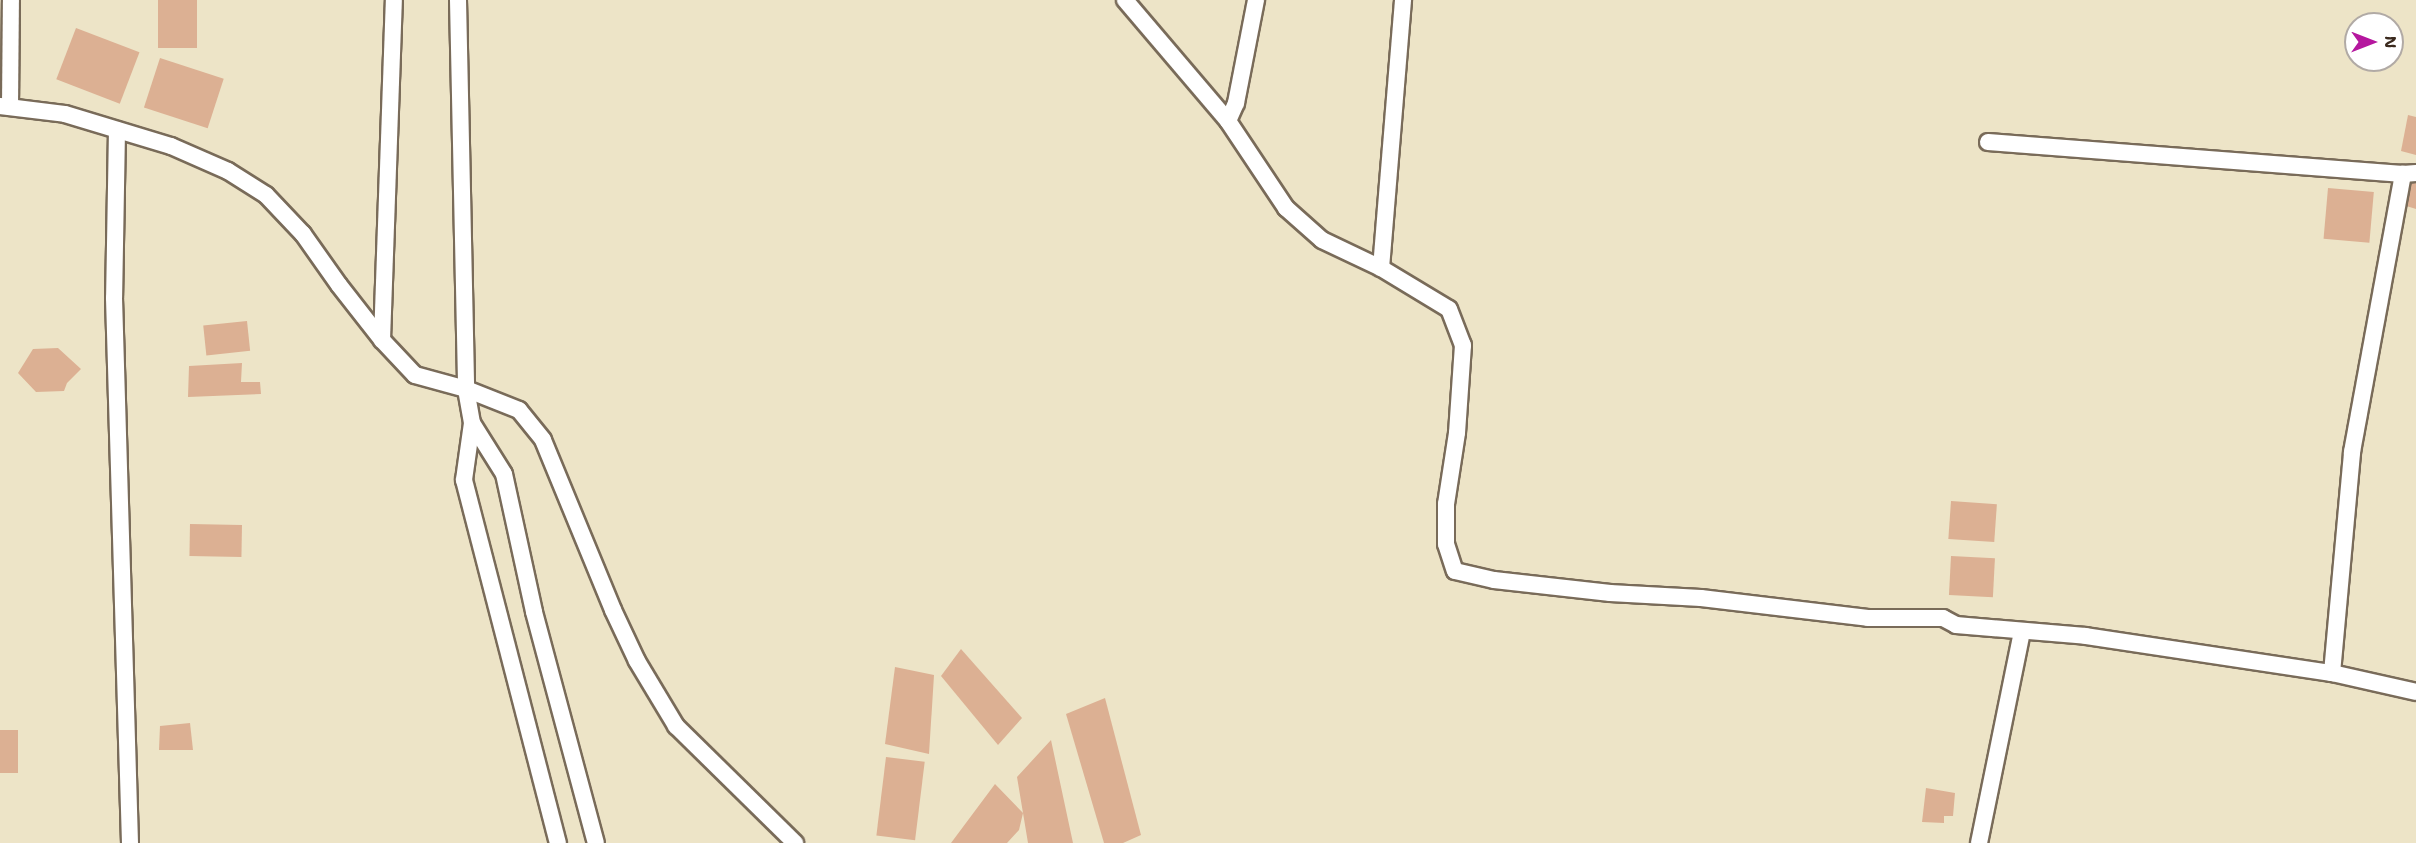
<!DOCTYPE html>
<style>
body{margin:0}
#map{position:relative;width:2416px;height:843px;overflow:hidden;background:#ede4c7;font-family:"Shantell Sans",sans-serif}
div>[style]{position:absolute}
.building>*{inset:0;background:#dcb093;transform-origin:0 0}
.roads{filter:drop-shadow(2px 0 #796b59) drop-shadow(-2px 0 #796b59) drop-shadow(0 2px #796b59) drop-shadow(0 -2px #796b59)}
.minor>*{height:16px;margin:-8px;padding:0 8px;transform-origin:8px;border-radius:8px;background:#fff}
span{translate:-50% -50%;white-space:nowrap;text-align:center;line-height:1.15;-webkit-text-stroke:5px #fff;paint-order:stroke}
.north{position:absolute;left:2344px;top:12px;width:60px;height:60px;box-sizing:border-box;background:#fff;border:2px solid #b1aaa5;border-radius:50%;rotate:90deg;font-size:16px;font-weight:700;line-height:24px;text-align:center;color:#3b2a1e}
.north::after{content:'';display:block;margin:auto;width:21px;height:27px;background:#b5179e;clip-path:polygon(50% 0,100% 100%,50% 72%,0 100%)}
</style>
<div id="map">
<div class="building">
<i style="left:158px;top:0;width:39px;height:48px"></i>
<i style="left:76px;top:28px;width:68px;height:55px;rotate:21deg"></i>
<i style="left:160px;top:58px;width:67px;height:52px;rotate:18deg"></i>
<i style="clip-path:polygon(2408px 115px,2416px 117px,2416px 155px,2401px 151px)"></i>
<i style="clip-path:polygon(2403px 180px,2416px 183px,2416px 209px,2400px 204px)"></i>
<i style="left:2328px;top:188px;width:46px;height:51px;rotate:5deg"></i>
<i style="left:247px;top:321px;width:30px;height:44px;rotate:84deg"></i>
<i style="clip-path:polygon(58px 348px,81px 369px,67px 383px,64px 391px,36px 392px,18px 373px,33px 349px)"></i>
<i style="clip-path:polygon(242px 363px,241px 382px,260px 382px,261px 394px,188px 397px,189px 366px)"></i>
<i style="left:1951px;top:501px;width:46px;height:38px;rotate:4deg"></i>
<i style="left:190px;top:524px;width:52px;height:32px;rotate:1deg"></i>
<i style="left:1951px;top:556px;width:44px;height:39px;rotate:3deg"></i>
<i style="clip-path:polygon(961px 649px,1022px 718px,998px 745px,941px 676px)"></i>
<i style="clip-path:polygon(895px 667px,934px 675px,929px 754px,885px 744px)"></i>
<i style="clip-path:polygon(1105px 698px,1141px 835px,1123px 843px,1104px 843px,1066px 714px)"></i>
<i style="clip-path:polygon(190px 723px,193px 750px,159px 750px,160px 726px)"></i>
<i style="left:0;top:730px;width:18px;height:43px"></i>
<i style="clip-path:polygon(1051px 740px,1073px 843px,1028px 843px,1023px 813px,1019px 830px,1007px 843px,951px 843px,995px 784px,1023px 813px,1017px 777px)"></i>
<i style="left:886px;top:757px;width:39px;height:79px;rotate:7deg"></i>
<i style="clip-path:polygon(1926px 788px,1955px 793px,1953px 816px,1944px 816px,1944px 823px,1922px 822px)"></i>
</div>
<div class="roads">
<div class="minor">
<i style="left:458px;top:0;width:389px;rotate:88.8deg"></i>
<i style="left:466px;top:389px;width:35px;rotate:80deg"></i>
<i style="left:472px;top:423px;width:58px;rotate:98deg"></i>
<i style="left:464px;top:480px;width:375px;rotate:75.5deg"></i>
<i style="left:1125px;top:0;width:159px;rotate:49.6deg"></i>
<i style="left:1228px;top:121px;width:105px;rotate:56.3deg"></i>
<i style="left:1286px;top:208px;width:48px;rotate:41.6deg"></i>
<i style="left:1322px;top:240px;width:65px;rotate:25.4deg"></i>
<i style="left:1381px;top:268px;width:79px;rotate:31.1deg"></i>
<i style="left:1449px;top:309px;width:39px;rotate:69deg"></i>
<i style="left:1463px;top:345px;width:88px;rotate:93.9deg"></i>
<i style="left:1457px;top:433px;width:72px;rotate:98.8deg"></i>
<i style="left:1446px;top:504px;width:40px;rotate:90deg"></i>
<i style="left:1446px;top:544px;width:28px;rotate:72deg"></i>
<i style="left:1455px;top:571px;width:40px;rotate:13deg"></i>
<i style="left:1494px;top:580px;width:117px;rotate:6.4deg"></i>
<i style="left:1610px;top:593px;width:91px;rotate:3.1deg"></i>
<i style="left:1701px;top:598px;width:168px;rotate:6.8deg"></i>
<i style="left:1868px;top:618px;width:75px"></i>
<i style="left:1943px;top:618px;width:15px;rotate:28deg"></i>
<i style="left:1956px;top:625px;width:130px;rotate:4.8deg"></i>
<i style="left:2086px;top:636px;width:249px;rotate:8.6deg"></i>
<i style="left:2332px;top:673px;width:222px;rotate:-84.8deg"></i>
<i style="left:2352px;top:452px;width:283px;rotate:-79.6deg"></i>
<i style="left:0;top:106px;width:65px;rotate:7deg"></i>
<i style="left:65px;top:114px;width:111px;rotate:16.8deg"></i>
<i style="left:171px;top:146px;width:62px;rotate:23.7deg"></i>
<i style="left:228px;top:171px;width:45px;rotate:32.3deg"></i>
<i style="left:266px;top:195px;width:54px;rotate:46.5deg"></i>
<i style="left:303px;top:234px;width:62px;rotate:54.8deg"></i>
<i style="left:339px;top:285px;width:70px;rotate:52deg"></i>
<i style="left:382px;top:340px;width:48px;rotate:46.7deg"></i>
<i style="left:415px;top:375px;width:53px;rotate:15.4deg"></i>
<i style="left:466px;top:389px;width:57px;rotate:21.6deg"></i>
<i style="left:519px;top:410px;width:38px;rotate:51deg"></i>
<i style="left:543px;top:440px;width:184px;rotate:67.6deg"></i>
<i style="left:613px;top:610px;width:56px;rotate:64.8deg"></i>
<i style="left:637px;top:661px;width:76px;rotate:59deg"></i>
<i style="left:676px;top:726px;width:167px;rotate:44.5deg"></i>
<i style="left:10px;top:107px;width:107px;rotate:-89.5deg"></i>
<i style="left:1228px;top:121px;width:20px;rotate:-66deg"></i>
<i style="left:1236px;top:103px;width:105px;rotate:-79deg"></i>
<i style="left:117px;top:130px;width:168px;rotate:91deg"></i>
<i style="left:114px;top:298px;width:545px;rotate:88.32deg"></i>
<i style="left:1988px;top:142px;width:416px;rotate:4.4deg"></i>
<i style="left:2403px;top:174px;width:13px;rotate:-4deg"></i>
<i style="left:1381px;top:268px;width:269px;rotate:-85.3deg"></i>
<i style="left:382px;top:340px;width:340px;rotate:-88deg"></i>
<i style="left:472px;top:423px;width:60px;rotate:57.9deg"></i>
<i style="left:504px;top:474px;width:141px;rotate:77.7deg"></i>
<i style="left:534px;top:612px;width:239px;rotate:75deg"></i>
<i style="left:2332px;top:673px;width:86px;rotate:12.7deg"></i>
<i style="left:1979px;top:843px;width:216px;rotate:-78.5deg"></i>
</div>
</div>
<div class="north">N</div>
</div>
